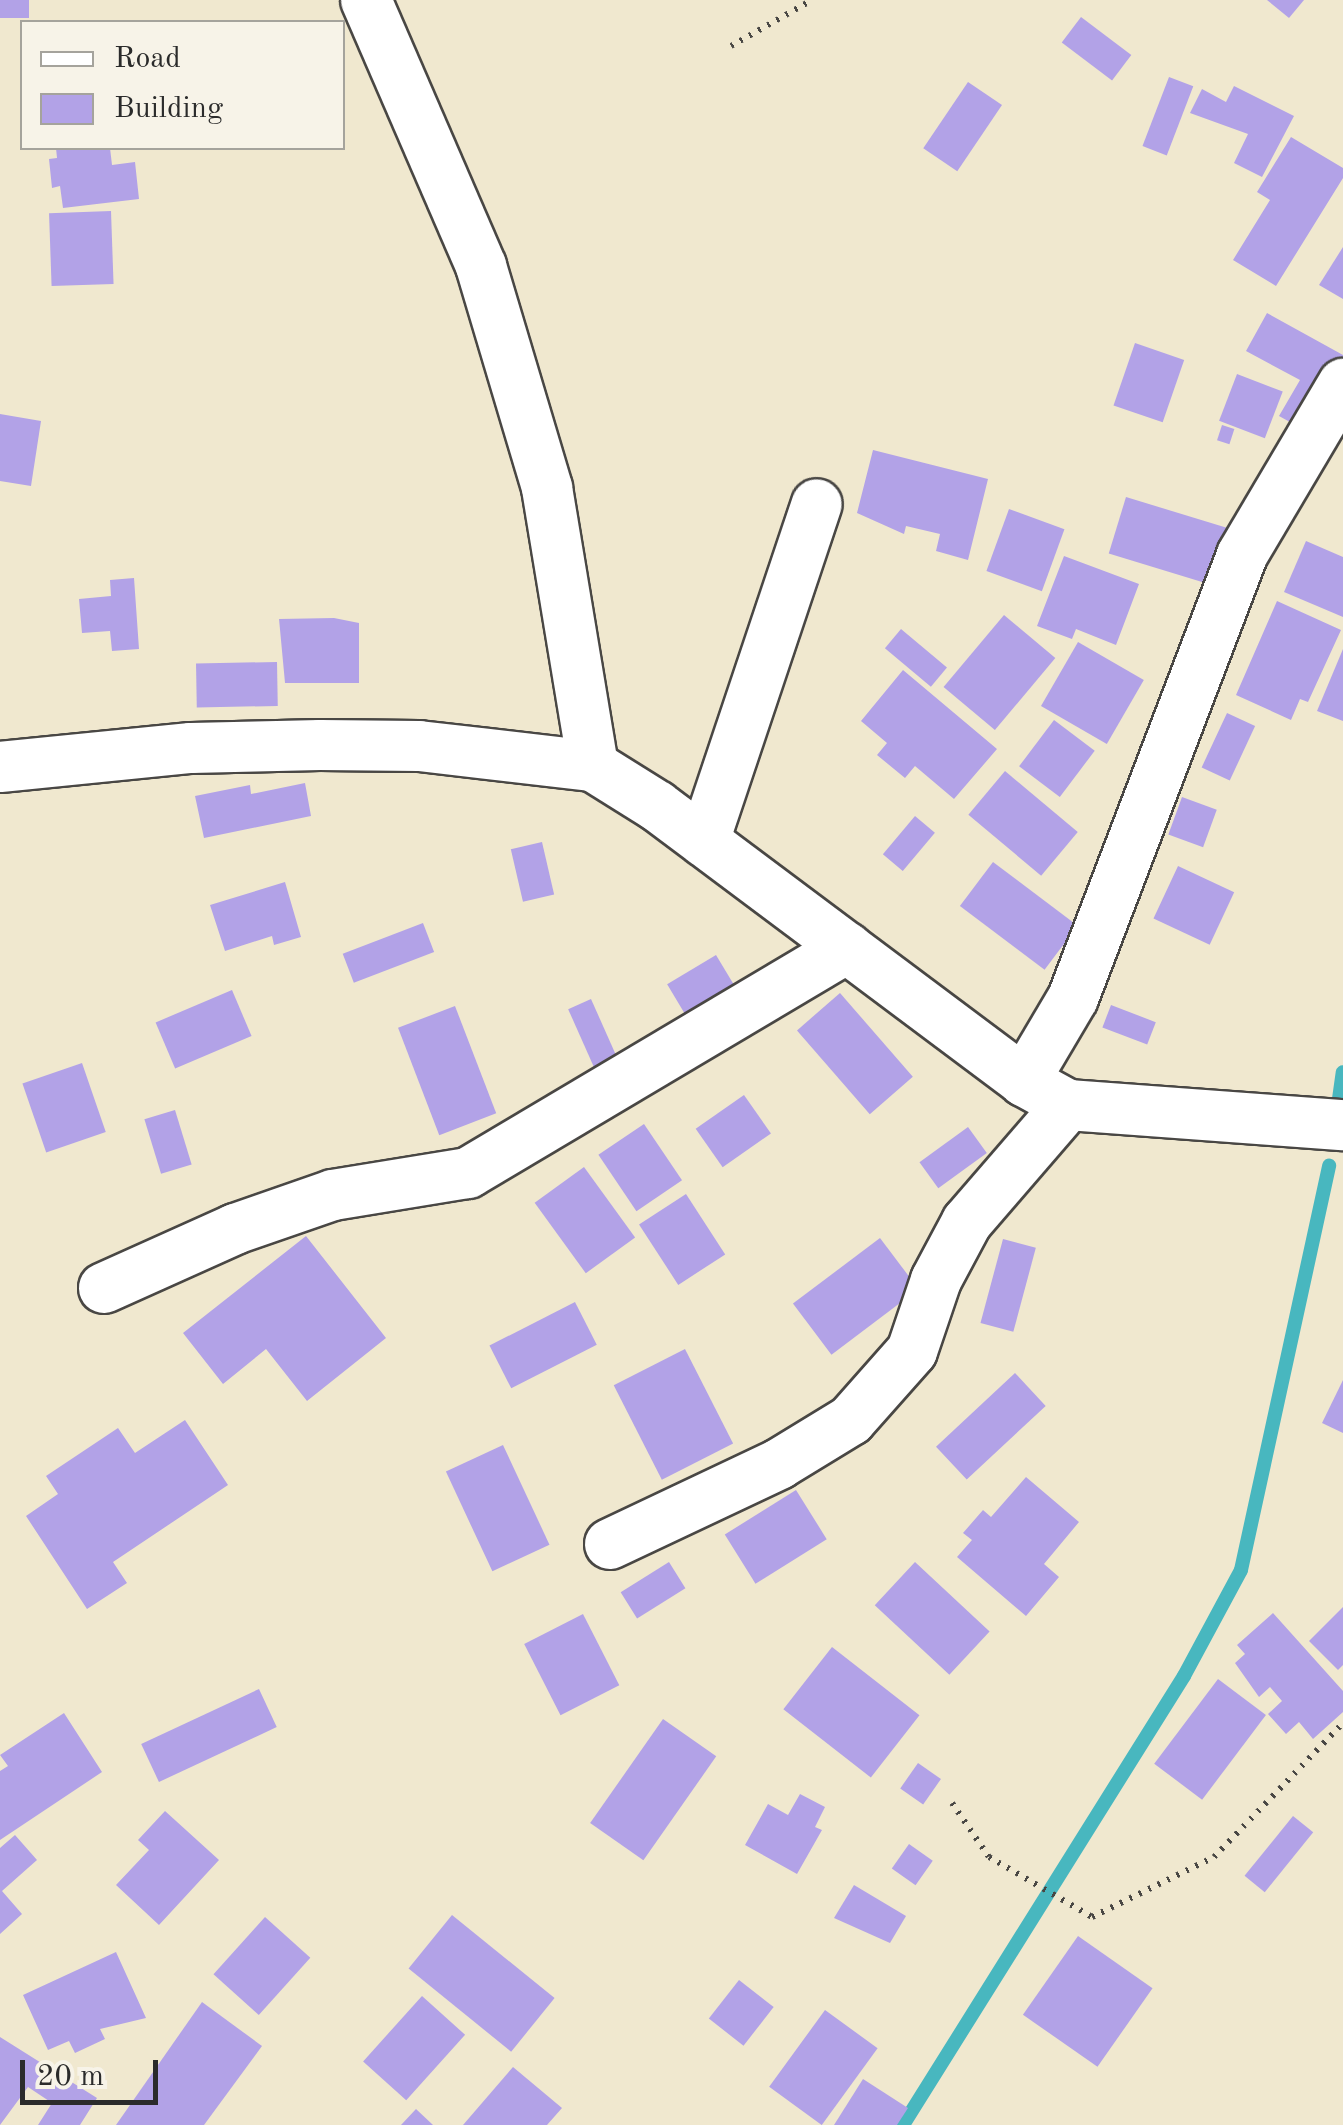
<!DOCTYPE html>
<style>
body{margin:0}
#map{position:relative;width:1343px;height:2125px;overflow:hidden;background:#f0e8cf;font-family:"Old Standard TT",serif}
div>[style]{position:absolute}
.stream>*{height:14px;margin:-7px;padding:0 7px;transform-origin:7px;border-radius:7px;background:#48b7bf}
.building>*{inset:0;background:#b2a2e7;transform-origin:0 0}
.path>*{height:6px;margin-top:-3px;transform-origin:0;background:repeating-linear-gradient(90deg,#494744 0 2.5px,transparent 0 10.5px)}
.roads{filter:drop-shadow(2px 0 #494744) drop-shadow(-2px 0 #494744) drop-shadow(0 2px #494744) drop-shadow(0 -2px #494744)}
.minor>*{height:50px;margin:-25px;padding:0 25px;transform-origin:25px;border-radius:25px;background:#fff}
span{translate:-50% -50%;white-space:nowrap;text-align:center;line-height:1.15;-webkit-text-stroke:10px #f7f3e8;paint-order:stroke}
.legend{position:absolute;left:20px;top:20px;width:325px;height:130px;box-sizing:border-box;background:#f7f3e8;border:2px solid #a5a39c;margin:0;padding:12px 18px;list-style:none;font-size:30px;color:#2b2b2b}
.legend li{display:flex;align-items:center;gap:20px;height:50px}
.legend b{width:50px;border:2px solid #a5a39c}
.scale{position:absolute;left:20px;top:2060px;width:138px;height:45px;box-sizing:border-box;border:5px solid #2b2b2b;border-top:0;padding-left:12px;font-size:30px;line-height:35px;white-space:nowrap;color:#2b2b2b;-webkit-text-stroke:8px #f7f3e8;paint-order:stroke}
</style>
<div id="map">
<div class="stream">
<i style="left:1338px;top:1106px;width:34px;rotate:-82deg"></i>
<i style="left:903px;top:2125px;width:530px;rotate:-57.96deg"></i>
<i style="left:1184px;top:1676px;width:120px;rotate:-61.7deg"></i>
<i style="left:1241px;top:1570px;width:414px;rotate:-77.7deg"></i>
</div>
<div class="building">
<i style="left:0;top:0;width:29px;height:18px"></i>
<i style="clip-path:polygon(1267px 0,1304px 0,1289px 18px)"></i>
<i style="left:1081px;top:17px;width:63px;height:32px;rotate:37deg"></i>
<i style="left:1169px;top:77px;width:26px;height:74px;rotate:21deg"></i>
<i style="left:968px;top:82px;width:41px;height:80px;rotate:34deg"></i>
<i style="clip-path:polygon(1234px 86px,1294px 116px,1262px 177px,1234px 163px,1248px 134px,1190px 113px,1202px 89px,1226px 102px)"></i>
<i style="clip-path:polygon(1291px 137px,1343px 168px,1343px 178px,1276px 286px,1233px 260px,1270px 200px,1257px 192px)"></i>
<i style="clip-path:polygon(56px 148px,110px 148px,112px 165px,135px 162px,139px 199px,63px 208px,60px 186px,52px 188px,49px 159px,57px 158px)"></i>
<i style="left:111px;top:211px;width:73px;height:62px;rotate:88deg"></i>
<i style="clip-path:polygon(1343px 247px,1343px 299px,1319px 285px)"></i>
<i style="clip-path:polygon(1267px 313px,1343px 355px,1343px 368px,1308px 432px,1279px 416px,1300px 380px,1246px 351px)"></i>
<i style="left:1135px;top:343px;width:52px;height:66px;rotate:19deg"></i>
<i style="left:1237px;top:374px;width:49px;height:50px;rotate:21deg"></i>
<i style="clip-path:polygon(0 414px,41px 421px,31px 486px,0 481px)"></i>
<i style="left:1222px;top:425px;width:13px;height:16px;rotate:18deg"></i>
<i style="clip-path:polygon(873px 450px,988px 479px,968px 560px,936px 551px,940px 534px,906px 526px,904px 534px,857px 513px)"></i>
<i style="left:1126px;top:497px;width:119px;height:59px;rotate:17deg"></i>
<i style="left:1009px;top:509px;width:59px;height:66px;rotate:20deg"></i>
<i style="clip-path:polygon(1306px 541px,1343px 557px,1343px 617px,1284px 592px)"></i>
<i style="clip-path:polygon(1064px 556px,1139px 584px,1116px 645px,1076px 629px,1072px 639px,1037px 626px)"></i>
<i style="clip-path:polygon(134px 578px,139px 649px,112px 651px,110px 631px,82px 633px,79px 599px,111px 596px,110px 580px)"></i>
<i style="clip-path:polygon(1277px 601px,1341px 630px,1308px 702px,1300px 699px,1291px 720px,1236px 695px)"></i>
<i style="left:1004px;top:615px;width:67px;height:94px;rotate:40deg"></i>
<i style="clip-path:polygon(334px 618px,359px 623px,359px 683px,285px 683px,279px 619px)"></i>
<i style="left:901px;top:629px;width:60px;height:25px;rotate:40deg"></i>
<i style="left:1078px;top:642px;width:76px;height:74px;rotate:30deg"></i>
<i style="clip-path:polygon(1343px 649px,1343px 721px,1317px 711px)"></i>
<i style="left:277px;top:662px;width:44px;height:81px;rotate:89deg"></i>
<i style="clip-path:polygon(903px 670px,997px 749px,954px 799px,915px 766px,905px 778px,877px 755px,887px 743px,861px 721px)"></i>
<i style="left:1227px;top:713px;width:31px;height:60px;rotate:25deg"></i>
<i style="left:1054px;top:720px;width:51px;height:58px;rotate:37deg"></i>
<i style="left:1005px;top:771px;width:95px;height:57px;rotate:40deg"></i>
<i style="clip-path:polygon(305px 783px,311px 816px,204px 838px,195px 796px,250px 785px,251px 794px)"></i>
<i style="left:1182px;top:797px;width:37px;height:40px;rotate:20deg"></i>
<i style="left:915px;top:816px;width:26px;height:50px;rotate:40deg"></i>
<i style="left:542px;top:842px;width:54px;height:32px;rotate:77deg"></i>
<i style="left:993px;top:862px;width:106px;height:55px;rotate:37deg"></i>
<i style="left:1178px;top:866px;width:62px;height:58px;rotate:25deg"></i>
<i style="clip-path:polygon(285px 882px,301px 937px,274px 945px,272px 936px,225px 951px,210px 905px)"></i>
<i style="left:423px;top:923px;width:31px;height:86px;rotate:69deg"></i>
<i style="left:716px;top:955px;width:52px;height:57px;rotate:59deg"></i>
<i style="left:232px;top:990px;width:50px;height:83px;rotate:67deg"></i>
<i style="left:840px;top:993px;width:111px;height:57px;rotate:49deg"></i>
<i style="left:591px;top:999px;width:72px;height:25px;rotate:66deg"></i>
<i style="left:1111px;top:1005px;width:48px;height:24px;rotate:21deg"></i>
<i style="left:455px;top:1006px;width:115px;height:61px;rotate:69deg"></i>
<i style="left:82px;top:1063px;width:73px;height:63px;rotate:71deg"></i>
<i style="left:744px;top:1095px;width:47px;height:59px;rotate:55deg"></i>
<i style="left:175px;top:1110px;width:57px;height:32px;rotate:73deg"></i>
<i style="left:644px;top:1124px;width:68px;height:55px;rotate:56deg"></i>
<i style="left:968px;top:1127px;width:32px;height:60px;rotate:54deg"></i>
<i style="left:584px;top:1167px;width:87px;height:61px;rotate:54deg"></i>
<i style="left:686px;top:1194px;width:72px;height:56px;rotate:57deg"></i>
<i style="clip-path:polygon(306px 1236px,386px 1338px,307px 1401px,266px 1349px,223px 1384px,183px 1333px)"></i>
<i style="left:880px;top:1238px;width:64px;height:109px;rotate:53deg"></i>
<i style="left:1003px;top:1239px;width:34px;height:87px;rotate:15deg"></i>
<i style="left:575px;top:1302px;width:48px;height:96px;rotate:63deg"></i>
<i style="left:685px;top:1349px;width:106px;height:80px;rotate:63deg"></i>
<i style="left:1015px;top:1373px;width:45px;height:108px;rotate:47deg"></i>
<i style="clip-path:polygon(1343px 1380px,1343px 1433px,1322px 1423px)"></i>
<i style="clip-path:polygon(185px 1420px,228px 1485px,113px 1562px,127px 1583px,87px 1609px,26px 1516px,58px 1494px,46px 1476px,118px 1428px,135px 1453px)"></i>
<i style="left:503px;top:1445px;width:110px;height:63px;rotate:65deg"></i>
<i style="clip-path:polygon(1026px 1477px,1079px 1522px,1044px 1564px,1059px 1577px,1026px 1616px,957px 1557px,972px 1540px,963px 1533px,983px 1510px,991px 1517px)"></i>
<i style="left:796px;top:1490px;width:58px;height:84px;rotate:58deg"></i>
<i style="left:669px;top:1562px;width:31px;height:57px;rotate:58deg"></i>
<i style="left:915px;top:1562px;width:102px;height:59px;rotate:43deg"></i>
<i style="clip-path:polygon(1343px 1607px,1343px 1665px,1338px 1670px,1309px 1641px)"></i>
<i style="clip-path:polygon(1273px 1613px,1343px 1691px,1343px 1712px,1313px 1739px,1299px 1722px,1286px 1734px,1268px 1714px,1282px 1701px,1270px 1687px,1259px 1697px,1235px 1663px,1245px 1654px,1237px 1645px)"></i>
<i style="left:583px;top:1614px;width:80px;height:66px;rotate:63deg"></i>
<i style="left:832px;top:1647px;width:111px;height:79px;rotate:38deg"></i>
<i style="left:1218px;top:1679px;width:60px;height:106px;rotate:37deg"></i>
<i style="left:259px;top:1689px;width:42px;height:130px;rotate:65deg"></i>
<i style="clip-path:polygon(64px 1713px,102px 1772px,0 1840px,0 1771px,8px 1766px,0 1755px)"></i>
<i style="left:663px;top:1719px;width:65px;height:127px;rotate:35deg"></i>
<i style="left:918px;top:1763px;width:28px;height:31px;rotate:35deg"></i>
<i style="clip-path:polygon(800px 1794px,825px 1807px,815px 1827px,822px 1830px,797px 1874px,745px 1845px,768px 1804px,788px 1815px)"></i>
<i style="clip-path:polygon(165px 1811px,219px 1860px,159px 1925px,116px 1885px,149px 1850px,138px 1840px)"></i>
<i style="left:1293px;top:1816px;width:26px;height:77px;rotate:39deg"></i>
<i style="clip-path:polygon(15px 1835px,37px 1860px,2px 1891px,22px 1914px,0 1934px,0 1848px)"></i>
<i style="left:909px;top:1844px;width:29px;height:30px;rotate:35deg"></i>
<i style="clip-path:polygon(854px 1885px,906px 1916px,890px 1943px,834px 1918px)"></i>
<i style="left:452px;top:1915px;width:132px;height:69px;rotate:39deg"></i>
<i style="left:265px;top:1917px;width:61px;height:77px;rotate:42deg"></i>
<i style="left:1078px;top:1936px;width:91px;height:96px;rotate:35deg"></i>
<i style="clip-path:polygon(116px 1952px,146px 2018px,100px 2029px,105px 2039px,75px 2053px,69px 2041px,48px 2050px,23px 1995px)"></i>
<i style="left:739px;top:1980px;width:44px;height:49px;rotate:38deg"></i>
<i style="left:422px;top:1996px;width:58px;height:88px;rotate:42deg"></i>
<i style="clip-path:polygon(202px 2002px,262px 2046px,204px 2125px,116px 2125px)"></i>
<i style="left:825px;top:2010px;width:65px;height:95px;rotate:36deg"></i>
<i style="clip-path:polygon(0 2037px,97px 2098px,80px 2125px,38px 2125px,52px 2103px,28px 2087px,0 2125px)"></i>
<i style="clip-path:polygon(513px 2067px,562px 2108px,547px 2125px,463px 2125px)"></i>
<i style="clip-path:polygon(863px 2079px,908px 2108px,897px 2125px,834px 2125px)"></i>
<i style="clip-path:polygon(416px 2109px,433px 2125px,401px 2125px)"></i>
</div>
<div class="path">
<i style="left:731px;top:46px;width:93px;rotate:-29.6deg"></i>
<i style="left:952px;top:1803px;width:65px;rotate:55.6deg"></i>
<i style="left:989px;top:1857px;width:119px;rotate:30.2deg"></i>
<i style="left:1092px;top:1917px;width:136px;rotate:-26.2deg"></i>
<i style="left:1214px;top:1857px;width:186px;rotate:-46.1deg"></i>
</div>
<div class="roads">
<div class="minor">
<i style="left:366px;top:0;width:290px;rotate:66.6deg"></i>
<i style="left:481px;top:266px;width:232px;rotate:73.4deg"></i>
<i style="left:547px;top:488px;width:282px;rotate:80.6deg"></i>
<i style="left:0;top:767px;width:192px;rotate:-5.7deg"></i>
<i style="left:191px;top:748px;width:129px;rotate:-1.3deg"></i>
<i style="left:320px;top:745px;width:99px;rotate:0.6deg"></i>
<i style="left:419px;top:746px;width:175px;rotate:6.6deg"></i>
<i style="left:593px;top:766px;width:75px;rotate:32deg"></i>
<i style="left:657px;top:806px;width:459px;rotate:36.8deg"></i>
<i style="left:1024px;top:1081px;width:50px;rotate:28.6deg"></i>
<i style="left:1068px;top:1105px;width:276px;rotate:4.2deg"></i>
<i style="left:704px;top:841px;width:355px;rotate:-71.5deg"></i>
<i style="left:1024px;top:1081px;width:96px;rotate:-59.4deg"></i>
<i style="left:1073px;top:998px;width:474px;rotate:-69.1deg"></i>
<i style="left:1242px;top:555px;width:199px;rotate:-59.4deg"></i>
<i style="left:104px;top:1288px;width:144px;rotate:-24.2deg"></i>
<i style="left:235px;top:1229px;width:104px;rotate:-19.1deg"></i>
<i style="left:333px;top:1195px;width:137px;rotate:-9.3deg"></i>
<i style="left:468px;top:1173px;width:441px;rotate:-30.7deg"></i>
<i style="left:610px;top:1544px;width:187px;rotate:-25.3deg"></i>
<i style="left:779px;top:1464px;width:84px;rotate:-31.4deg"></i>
<i style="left:851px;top:1420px;width:92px;rotate:-48.5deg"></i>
<i style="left:912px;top:1351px;width:75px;rotate:-71.3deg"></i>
<i style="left:936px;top:1280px;width:66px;rotate:-61.9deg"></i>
<i style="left:967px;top:1222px;width:155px;rotate:-49.2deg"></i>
</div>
</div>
<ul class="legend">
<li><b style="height:12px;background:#fff"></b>Road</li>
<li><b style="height:28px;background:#b2a2e7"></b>Building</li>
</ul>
<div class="scale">20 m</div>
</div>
